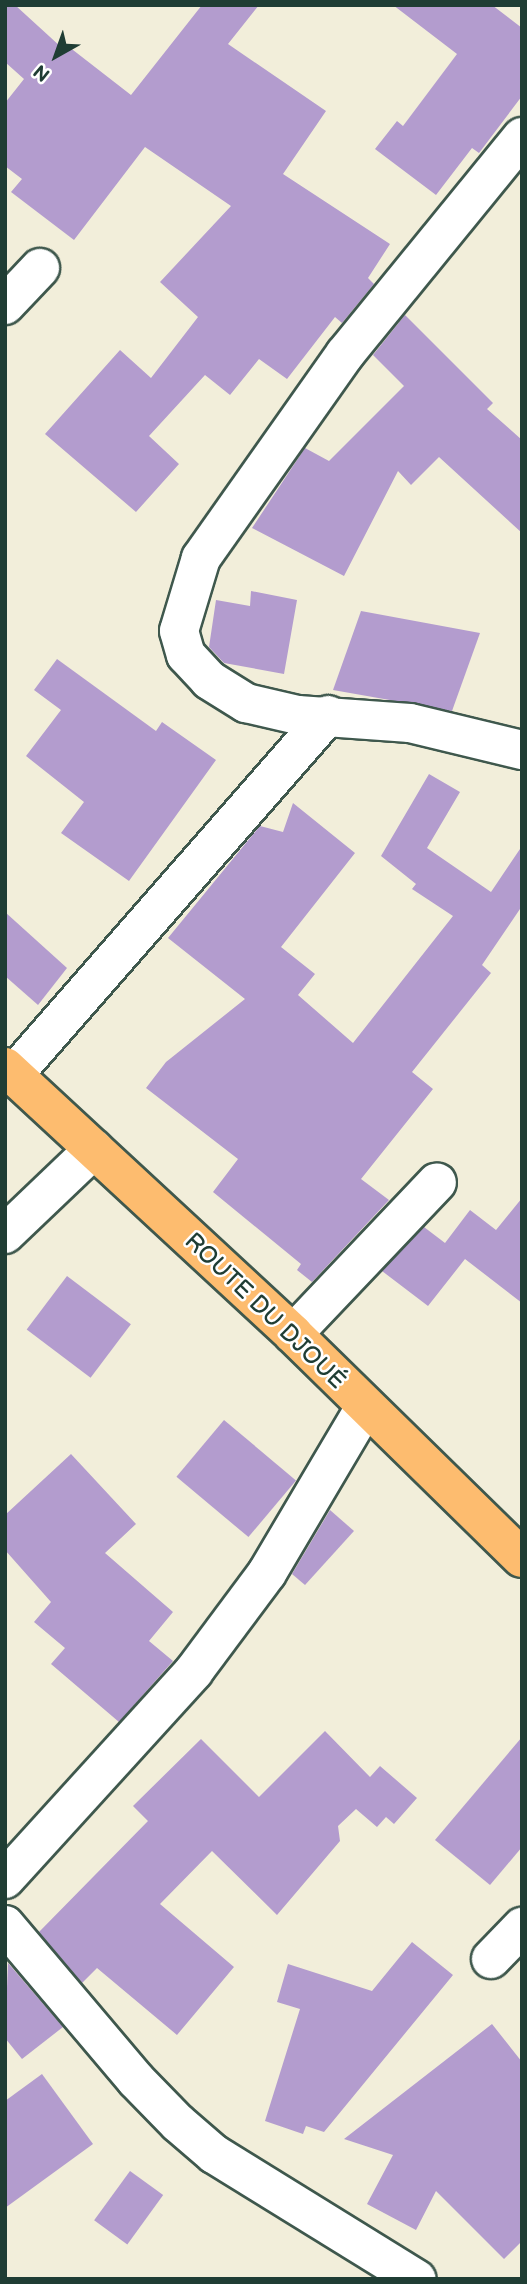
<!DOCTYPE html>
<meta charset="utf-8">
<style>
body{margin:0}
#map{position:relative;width:527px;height:2284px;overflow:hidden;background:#f2eeda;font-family:"Balsamiq Sans",sans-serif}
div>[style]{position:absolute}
.building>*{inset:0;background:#b39cce;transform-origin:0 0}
.roads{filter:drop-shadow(2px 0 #3f584d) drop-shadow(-2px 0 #3f584d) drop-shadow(0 2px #3f584d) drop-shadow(0 -2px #3f584d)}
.minor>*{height:38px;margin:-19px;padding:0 19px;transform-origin:19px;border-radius:19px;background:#fff}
.major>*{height:38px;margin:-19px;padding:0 19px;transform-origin:19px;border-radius:19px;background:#fdbc6f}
span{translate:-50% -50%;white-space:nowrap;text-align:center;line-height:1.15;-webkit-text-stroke:5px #fff;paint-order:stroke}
.street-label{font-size:24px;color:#1f3d34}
.frame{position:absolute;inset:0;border:7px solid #1f3d34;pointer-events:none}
.north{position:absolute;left:21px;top:21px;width:70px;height:70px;-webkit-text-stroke:5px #fff;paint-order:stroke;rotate:220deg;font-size:19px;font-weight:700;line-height:28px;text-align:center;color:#1f3d34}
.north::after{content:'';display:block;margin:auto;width:24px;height:32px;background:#1f3d34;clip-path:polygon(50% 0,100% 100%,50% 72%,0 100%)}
</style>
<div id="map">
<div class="building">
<i style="clip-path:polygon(5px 5px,15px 5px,61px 47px,64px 43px,131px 95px,202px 5px,259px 5px,228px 44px,326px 111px,283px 174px,390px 244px,368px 278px,374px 284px,342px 323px,335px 317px,287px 379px,259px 359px,230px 395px,205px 375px,149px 436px,179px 464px,136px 512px,45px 434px,120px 350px,151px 378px,198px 317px,160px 282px,231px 206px,145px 147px,74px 240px,11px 192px,22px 179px,5px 166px,5px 103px,24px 79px,5px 62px)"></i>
<i style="clip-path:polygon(393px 5px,492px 5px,522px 28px,522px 96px,479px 153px,472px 148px,436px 195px,375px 149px,397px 121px,403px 126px,457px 54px)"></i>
<i style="clip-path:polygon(405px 315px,493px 403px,487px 409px,522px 440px,522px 533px,439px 457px,411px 485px,398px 471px,344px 576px,252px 528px,305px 448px,329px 461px,404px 386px,373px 355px)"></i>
<i style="clip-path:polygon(251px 591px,297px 600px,284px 674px,224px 663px,209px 647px,216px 600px,250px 606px)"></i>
<i style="clip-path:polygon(361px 611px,480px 633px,452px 711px,333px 690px)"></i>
<i style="clip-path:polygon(57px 659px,156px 731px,162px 722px,216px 760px,129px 881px,61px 833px,84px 802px,26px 756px,61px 710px,34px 690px)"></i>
<i style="clip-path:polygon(429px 774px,460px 792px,427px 848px,491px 892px,522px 846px,522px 906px,482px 965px,491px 973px,412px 1072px,433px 1089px,361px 1179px,389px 1200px,312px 1282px,297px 1270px,301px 1264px,213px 1192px,238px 1159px,146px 1088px,166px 1062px,245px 999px,168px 938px,260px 826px,283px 832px,293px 803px,355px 853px,281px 947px,315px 974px,298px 995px,353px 1043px,453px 916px,412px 889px,416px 884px,381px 856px)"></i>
<i style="clip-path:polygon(5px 912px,67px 968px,38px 1005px,5px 976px)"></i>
<i style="clip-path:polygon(522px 1198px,522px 1303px,465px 1259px,428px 1306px,382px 1271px,424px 1227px,445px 1243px,470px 1210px,496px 1230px)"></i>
<i style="left:67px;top:1276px;width:80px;height:67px;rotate:37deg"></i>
<i style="left:224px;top:1420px;width:94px;height:74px;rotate:40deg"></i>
<i style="clip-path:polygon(71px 1454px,136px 1524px,105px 1553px,173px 1612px,149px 1641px,173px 1661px,119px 1722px,51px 1664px,65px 1648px,34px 1622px,51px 1602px,5px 1550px,5px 1515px)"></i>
<i style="clip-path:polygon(330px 1510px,354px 1531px,305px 1585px,292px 1574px)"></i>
<i style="clip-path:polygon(325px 1731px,370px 1777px,380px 1766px,417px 1798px,394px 1824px,386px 1817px,377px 1827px,356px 1809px,338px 1826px,340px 1841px,277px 1915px,212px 1851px,160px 1904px,234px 1967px,177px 2035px,97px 1968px,82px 1983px,39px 1932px,148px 1821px,133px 1806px,201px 1739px,259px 1797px)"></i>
<i style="clip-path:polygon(522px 1737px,522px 1847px,490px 1885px,435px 1840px)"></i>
<i style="clip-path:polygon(412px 1942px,453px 1975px,324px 2132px,306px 2126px,303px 2134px,265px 2121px,300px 2009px,277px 2002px,288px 1964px,372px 1991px)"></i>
<i style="clip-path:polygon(8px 1963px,63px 2027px,22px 2059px,5px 2038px)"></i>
<i style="clip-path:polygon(492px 2024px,522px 2062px,522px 2241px,504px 2259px,436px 2191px,416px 2230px,367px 2204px,393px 2155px,344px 2139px)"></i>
<i style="clip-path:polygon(42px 2074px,93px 2144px,5px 2208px,5px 2101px)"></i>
<i style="left:130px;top:2171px;width:41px;height:61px;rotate:36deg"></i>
</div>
<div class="roads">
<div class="minor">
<i style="left:522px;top:137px;width:280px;rotate:129.2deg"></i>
<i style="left:345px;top:354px;width:250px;rotate:125.2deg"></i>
<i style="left:201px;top:558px;width:76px;rotate:106.8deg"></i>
<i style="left:179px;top:631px;width:25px;rotate:74deg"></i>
<i style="left:186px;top:655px;width:34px;rotate:47deg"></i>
<i style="left:209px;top:680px;width:44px;rotate:31.9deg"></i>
<i style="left:246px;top:703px;width:53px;rotate:13deg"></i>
<i style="left:298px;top:715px;width:112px;rotate:4.1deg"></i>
<i style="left:410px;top:723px;width:115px;rotate:13.6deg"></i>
<i style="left:5px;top:305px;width:51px;rotate:-46.6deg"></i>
<i style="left:14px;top:1074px;width:477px;rotate:-48.8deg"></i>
<i style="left:5px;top:1234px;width:123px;rotate:-43.7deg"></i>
<i style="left:293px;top:1334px;width:209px;rotate:-46.5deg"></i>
<i style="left:5px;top:1879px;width:281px;rotate:-47.7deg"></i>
<i style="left:194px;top:1671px;width:122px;rotate:-53.3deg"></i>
<i style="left:267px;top:1573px;width:193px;rotate:-59.4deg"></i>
<i style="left:5px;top:1925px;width:203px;rotate:49.8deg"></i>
<i style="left:136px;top:2080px;width:60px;rotate:45.7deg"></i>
<i style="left:178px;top:2123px;width:48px;rotate:40.7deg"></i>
<i style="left:214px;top:2154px;width:238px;rotate:31.7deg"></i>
<i style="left:491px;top:1959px;width:45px;rotate:-45.9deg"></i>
</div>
<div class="major">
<i style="left:5px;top:1067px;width:393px;rotate:42.8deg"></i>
<i style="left:293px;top:1334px;width:320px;rotate:44.4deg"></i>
</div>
</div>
<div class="street-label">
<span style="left:265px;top:1311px;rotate:44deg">ROUTE DU DJOUÉ</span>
</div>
<div class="frame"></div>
<div class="north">N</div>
</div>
